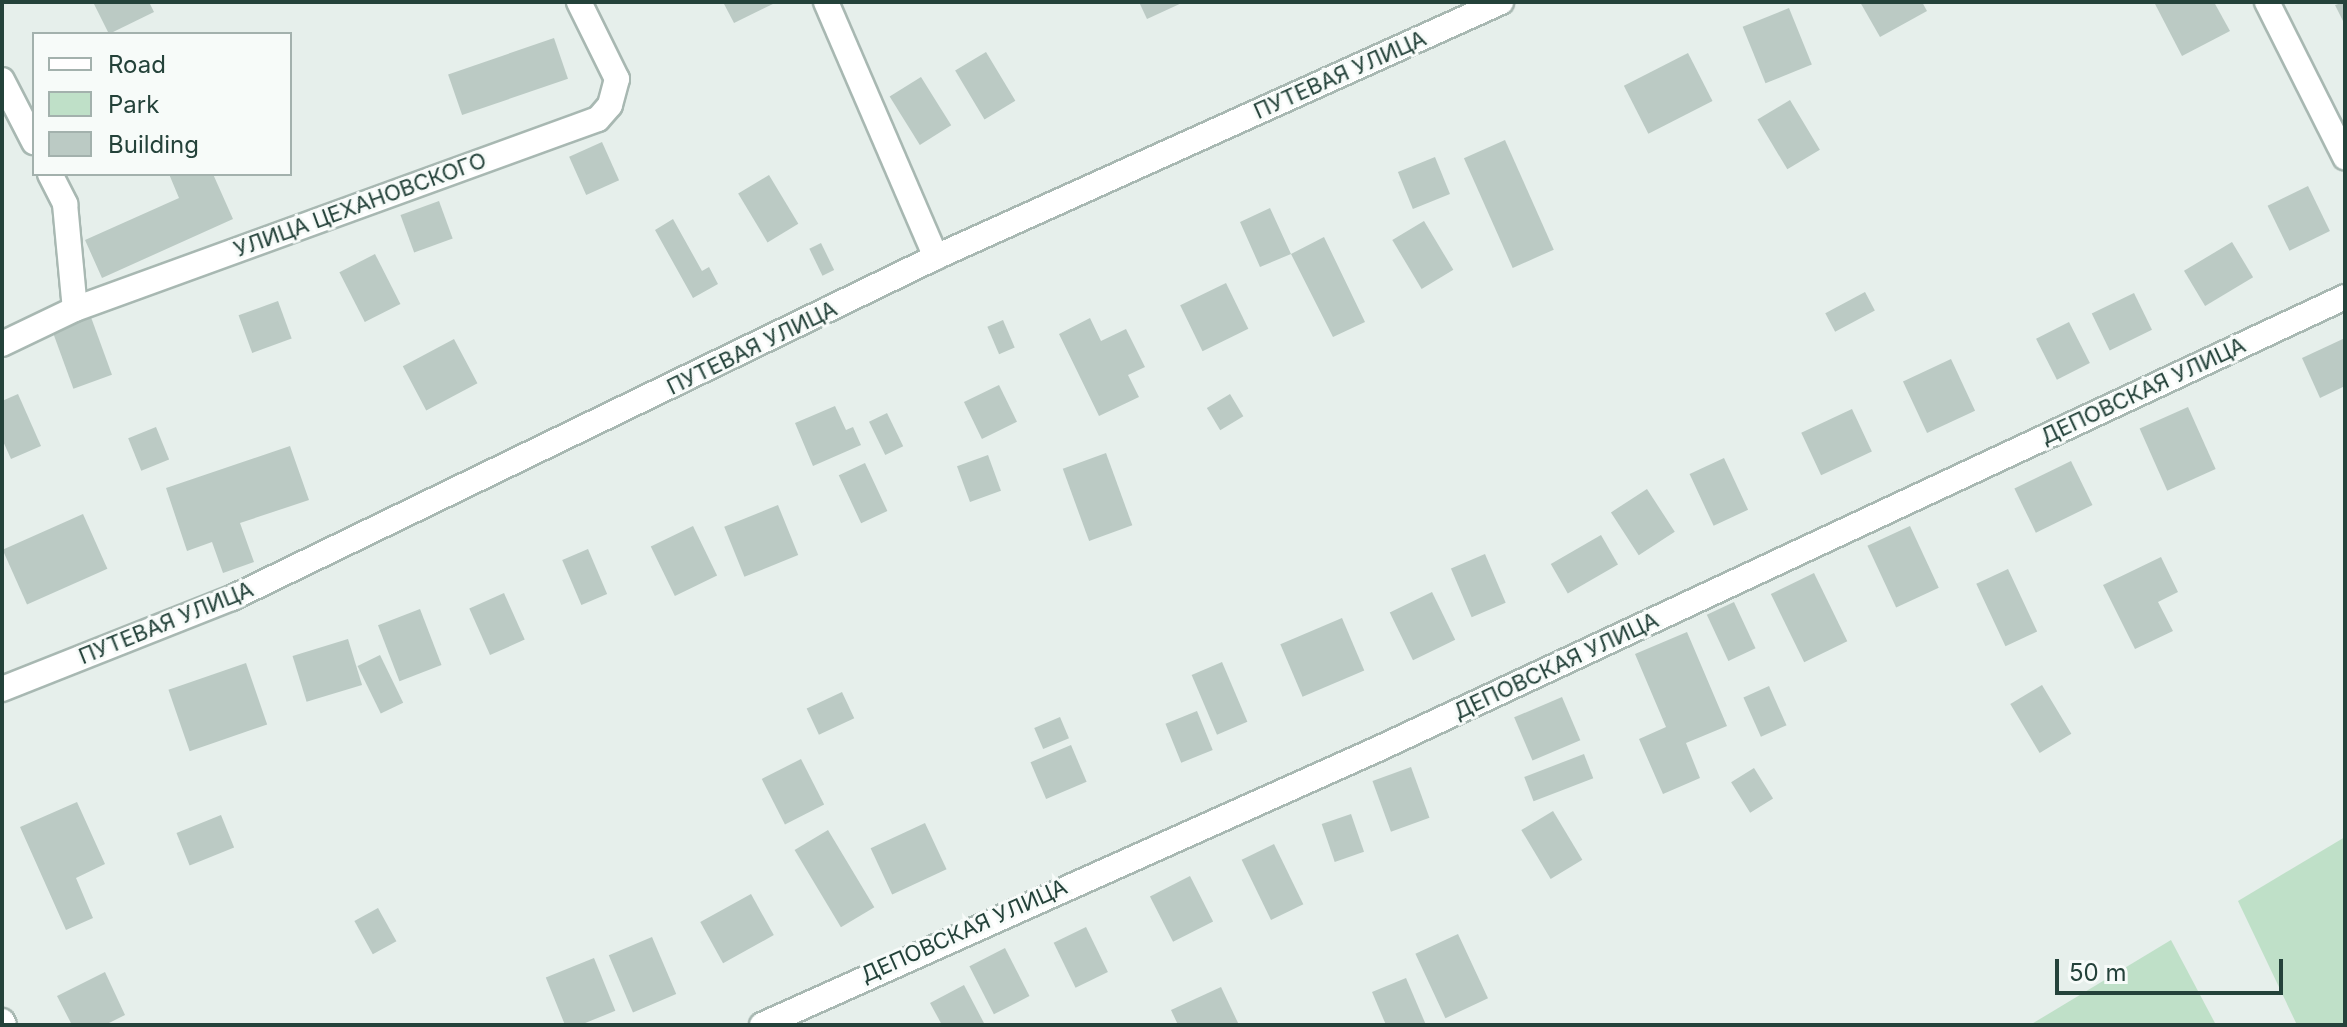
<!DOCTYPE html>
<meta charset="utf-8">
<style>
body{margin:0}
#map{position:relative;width:2347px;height:1027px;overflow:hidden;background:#e6efeb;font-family:Inter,sans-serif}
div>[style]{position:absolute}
.green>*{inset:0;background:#bfe0c8}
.building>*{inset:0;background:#bbcac4;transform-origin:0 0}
.roads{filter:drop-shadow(2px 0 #a8b8b2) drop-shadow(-2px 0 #a8b8b2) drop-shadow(0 2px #a8b8b2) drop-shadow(0 -2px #a8b8b2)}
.minor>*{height:24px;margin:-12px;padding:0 12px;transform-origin:12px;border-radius:12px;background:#fff}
span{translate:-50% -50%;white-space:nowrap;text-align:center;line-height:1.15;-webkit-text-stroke:6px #f7fbf9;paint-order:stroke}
.street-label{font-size:22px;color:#24423a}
.frame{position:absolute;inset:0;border:4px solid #24423a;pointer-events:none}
.legend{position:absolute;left:32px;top:32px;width:260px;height:144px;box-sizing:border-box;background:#f7fbf9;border:2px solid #a3b1ad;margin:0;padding:10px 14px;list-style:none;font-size:24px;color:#24423a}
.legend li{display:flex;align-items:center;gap:16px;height:40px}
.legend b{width:40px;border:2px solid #a3b1ad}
.scale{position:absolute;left:2055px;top:959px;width:228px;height:36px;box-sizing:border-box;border:4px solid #24423a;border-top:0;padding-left:10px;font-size:24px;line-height:28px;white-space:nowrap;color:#24423a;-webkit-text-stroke:6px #f7fbf9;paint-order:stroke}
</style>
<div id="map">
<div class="green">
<i style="clip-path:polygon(2345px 837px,2345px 1025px,2297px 1025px,2238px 901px)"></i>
<i style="clip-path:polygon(2171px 940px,2216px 1025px,2030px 1025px)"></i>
</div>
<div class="building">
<i style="clip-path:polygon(93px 2px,149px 2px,154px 12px,109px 34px)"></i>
<i style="clip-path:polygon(723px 2px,777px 2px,734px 23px)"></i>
<i style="clip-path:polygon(1139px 2px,1184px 2px,1147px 19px)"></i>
<i style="clip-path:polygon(1860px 2px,1922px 2px,1927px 11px,1880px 37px)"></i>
<i style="clip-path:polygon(2154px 2px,2214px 2px,2230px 31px,2182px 56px)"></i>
<i style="clip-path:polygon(2345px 2px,2345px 25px,2335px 5px)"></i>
<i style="left:1789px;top:8px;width:61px;height:50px;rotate:68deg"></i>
<i style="left:554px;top:38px;width:43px;height:112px;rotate:71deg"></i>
<i style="left:986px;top:52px;width:57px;height:36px;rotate:59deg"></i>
<i style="left:1688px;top:53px;width:54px;height:72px;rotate:63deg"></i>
<i style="left:921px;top:77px;width:57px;height:37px;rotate:58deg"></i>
<i style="left:1790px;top:100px;width:58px;height:38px;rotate:59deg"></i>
<i style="left:1505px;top:140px;width:120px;height:45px;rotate:66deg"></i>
<i style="left:602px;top:142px;width:42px;height:36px;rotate:66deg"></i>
<i style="left:1435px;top:157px;width:40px;height:40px;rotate:68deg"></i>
<i style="clip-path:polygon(169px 174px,213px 174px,233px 219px,102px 278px,85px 240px,179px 198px)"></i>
<i style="left:769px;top:175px;width:57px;height:36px;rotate:59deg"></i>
<i style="left:2308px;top:186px;width:50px;height:45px;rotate:64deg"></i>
<i style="left:439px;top:201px;width:40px;height:41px;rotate:70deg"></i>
<i style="clip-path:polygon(1270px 208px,1291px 254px,1324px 237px,1365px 322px,1333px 337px,1291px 254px,1260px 267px,1240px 222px)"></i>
<i style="clip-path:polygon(673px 219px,702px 271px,709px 267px,718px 284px,693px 298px,655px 230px)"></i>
<i style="left:1424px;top:221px;width:57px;height:37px;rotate:59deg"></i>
<i style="left:2232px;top:242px;width:41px;height:56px;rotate:59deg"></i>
<i style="left:821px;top:243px;width:30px;height:13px;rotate:64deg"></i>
<i style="left:375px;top:254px;width:56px;height:40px;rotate:63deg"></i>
<i style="left:1226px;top:283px;width:51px;height:51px;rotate:64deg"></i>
<i style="left:1865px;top:292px;width:21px;height:45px;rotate:62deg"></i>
<i style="left:2134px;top:293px;width:41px;height:47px;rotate:64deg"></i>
<i style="left:278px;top:301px;width:40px;height:42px;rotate:70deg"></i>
<i style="left:88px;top:309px;width:70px;height:41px;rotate:70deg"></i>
<i style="clip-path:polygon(1090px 318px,1101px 341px,1126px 329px,1145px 367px,1128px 375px,1139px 397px,1099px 416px,1059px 334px)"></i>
<i style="left:1003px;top:320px;width:30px;height:17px;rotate:67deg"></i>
<i style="left:2069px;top:322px;width:46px;height:37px;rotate:63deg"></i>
<i style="clip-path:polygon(2345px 338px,2345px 386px,2320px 398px,2302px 358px)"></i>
<i style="left:454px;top:339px;width:50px;height:58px;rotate:62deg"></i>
<i style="left:1951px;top:359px;width:57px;height:53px;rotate:65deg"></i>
<i style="left:999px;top:385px;width:41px;height:39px;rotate:64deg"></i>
<i style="clip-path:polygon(18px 394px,41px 446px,11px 459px,2px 439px,2px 401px)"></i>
<i style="left:1230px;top:394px;width:26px;height:27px;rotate:59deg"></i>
<i style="clip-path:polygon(835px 406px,846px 430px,853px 427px,861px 445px,813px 466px,795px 423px)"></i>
<i style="left:2188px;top:407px;width:68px;height:53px;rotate:66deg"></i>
<i style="left:1852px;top:409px;width:47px;height:56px;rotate:65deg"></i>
<i style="left:887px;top:413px;width:37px;height:20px;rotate:64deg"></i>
<i style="left:156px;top:427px;width:35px;height:30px;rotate:68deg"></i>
<i style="clip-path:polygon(290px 446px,309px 500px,240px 523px,254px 562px,223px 573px,212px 542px,187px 551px,166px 488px)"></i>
<i style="left:1106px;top:453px;width:77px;height:46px;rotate:70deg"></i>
<i style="left:988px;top:455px;width:38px;height:33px;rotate:70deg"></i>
<i style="left:1724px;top:458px;width:57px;height:38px;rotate:65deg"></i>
<i style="left:2071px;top:461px;width:49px;height:63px;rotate:64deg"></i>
<i style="left:865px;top:463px;width:53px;height:29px;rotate:65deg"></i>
<i style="left:1647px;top:489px;width:51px;height:43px;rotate:57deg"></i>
<i style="left:778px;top:505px;width:54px;height:58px;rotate:68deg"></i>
<i style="left:83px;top:514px;width:60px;height:88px;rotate:66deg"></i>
<i style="left:693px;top:526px;width:55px;height:47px;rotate:64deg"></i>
<i style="left:1910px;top:526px;width:68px;height:47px;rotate:65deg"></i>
<i style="left:1601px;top:535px;width:34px;height:58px;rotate:60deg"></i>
<i style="left:588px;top:549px;width:49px;height:28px;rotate:67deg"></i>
<i style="left:1485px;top:554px;width:53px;height:37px;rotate:67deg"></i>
<i style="clip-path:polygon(2161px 557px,2178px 592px,2158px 602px,2173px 631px,2135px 649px,2103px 585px)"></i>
<i style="left:2008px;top:569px;width:69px;height:35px;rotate:65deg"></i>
<i style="left:1814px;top:573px;width:76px;height:48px;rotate:64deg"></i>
<i style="left:1432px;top:592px;width:53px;height:47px;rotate:64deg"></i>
<i style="left:504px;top:593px;width:51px;height:38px;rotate:66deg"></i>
<i style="left:1734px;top:602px;width:51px;height:30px;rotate:65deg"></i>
<i style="left:420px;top:609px;width:60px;height:45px;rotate:69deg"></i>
<i style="left:1342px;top:618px;width:57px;height:67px;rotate:67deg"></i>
<i style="clip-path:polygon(1687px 632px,1727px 726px,1686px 743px,1700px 778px,1663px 794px,1639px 739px,1666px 727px,1635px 654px)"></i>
<i style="left:348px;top:639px;width:48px;height:58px;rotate:73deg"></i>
<i style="left:380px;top:655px;width:53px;height:25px;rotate:64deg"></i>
<i style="left:1222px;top:662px;width:65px;height:33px;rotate:67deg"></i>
<i style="left:246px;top:663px;width:65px;height:82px;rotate:71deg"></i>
<i style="left:2042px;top:685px;width:57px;height:37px;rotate:59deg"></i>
<i style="left:1769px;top:686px;width:43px;height:28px;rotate:66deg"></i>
<i style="left:842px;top:692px;width:29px;height:39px;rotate:65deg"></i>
<i style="left:1562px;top:697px;width:47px;height:52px;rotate:67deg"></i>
<i style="left:1197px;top:711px;width:42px;height:34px;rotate:68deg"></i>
<i style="left:1060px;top:717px;width:23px;height:28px;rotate:67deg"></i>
<i style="left:1071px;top:745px;width:40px;height:44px;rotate:67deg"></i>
<i style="left:1584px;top:754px;width:26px;height:64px;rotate:69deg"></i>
<i style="left:801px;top:759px;width:51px;height:44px;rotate:63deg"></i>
<i style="left:1411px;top:767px;width:54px;height:41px;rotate:70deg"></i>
<i style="left:1754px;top:768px;width:36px;height:27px;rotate:58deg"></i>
<i style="clip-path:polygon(77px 802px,105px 864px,76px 878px,93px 918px,66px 930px,20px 827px)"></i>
<i style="left:1553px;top:811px;width:57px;height:37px;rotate:59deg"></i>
<i style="left:1351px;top:814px;width:40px;height:31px;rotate:71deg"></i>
<i style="left:221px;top:815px;width:35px;height:48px;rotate:68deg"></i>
<i style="left:925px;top:823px;width:51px;height:60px;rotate:65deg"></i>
<i style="left:828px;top:830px;width:90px;height:39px;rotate:59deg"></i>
<i style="left:1274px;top:844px;width:67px;height:36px;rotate:64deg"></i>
<i style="left:1190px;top:876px;width:51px;height:45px;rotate:63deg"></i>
<i style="left:751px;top:894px;width:47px;height:58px;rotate:61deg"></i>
<i style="left:378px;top:908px;width:38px;height:27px;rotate:61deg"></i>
<i style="left:1086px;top:927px;width:50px;height:36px;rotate:64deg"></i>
<i style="left:1458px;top:934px;width:71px;height:47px;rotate:65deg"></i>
<i style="left:652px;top:937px;width:62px;height:47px;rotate:67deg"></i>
<i style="left:1005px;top:948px;width:54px;height:40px;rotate:63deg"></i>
<i style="left:594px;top:958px;width:57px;height:52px;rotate:68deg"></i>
<i style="clip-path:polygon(105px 972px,125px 1015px,105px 1025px,72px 1025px,57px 996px)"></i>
<i style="clip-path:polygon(1406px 978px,1426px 1025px,1386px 1025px,1372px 992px)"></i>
<i style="clip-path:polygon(964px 985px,985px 1025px,942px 1025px,930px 1003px)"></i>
<i style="clip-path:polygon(1221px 987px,1239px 1025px,1178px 1025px,1171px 1010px)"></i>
</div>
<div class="roads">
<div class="minor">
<i style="left:826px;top:2px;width:278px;rotate:66.7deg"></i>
<i style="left:2267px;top:2px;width:174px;rotate:63.3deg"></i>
<i style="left:2px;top:80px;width:70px;rotate:62.7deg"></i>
<i style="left:50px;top:174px;width:34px;rotate:63deg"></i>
<i style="left:65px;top:204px;width:105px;rotate:84.6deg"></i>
<i style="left:2px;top:344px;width:81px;rotate:-25.6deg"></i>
<i style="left:75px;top:309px;width:556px;rotate:-19.97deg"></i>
<i style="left:598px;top:119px;width:18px;rotate:-49deg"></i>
<i style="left:610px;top:105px;width:27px;rotate:-75deg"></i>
<i style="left:617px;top:79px;width:86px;rotate:-116.3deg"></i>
<i style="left:2px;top:689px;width:247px;rotate:-21.6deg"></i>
<i style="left:232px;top:598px;width:782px;rotate:-25.84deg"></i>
<i style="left:936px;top:257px;width:620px;rotate:-24.29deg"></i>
<i style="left:2px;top:1021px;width:4px;rotate:63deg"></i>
<i style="left:762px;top:1025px;width:677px;rotate:-24.14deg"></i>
<i style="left:1380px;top:748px;width:1065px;rotate:-25.05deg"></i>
</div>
</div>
<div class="street-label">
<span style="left:1340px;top:75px;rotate:-24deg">ПУТЕВАЯ УЛИЦА</span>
<span style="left:360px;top:205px;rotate:-20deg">УЛИЦА ЦЕХАНОВСКОГО</span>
<span style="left:752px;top:348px;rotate:-26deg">ПУТЕВАЯ УЛИЦА</span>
<span style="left:2143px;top:391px;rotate:-25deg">ДЕПОВСКАЯ УЛИЦА</span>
<span style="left:166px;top:623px;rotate:-22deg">ПУТЕВАЯ УЛИЦА</span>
<span style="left:1556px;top:666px;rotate:-25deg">ДЕПОВСКАЯ УЛИЦА</span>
<span style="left:964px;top:931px;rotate:-24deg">ДЕПОВСКАЯ УЛИЦА</span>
</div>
<div class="frame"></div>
<ul class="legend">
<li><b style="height:10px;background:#fff"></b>Road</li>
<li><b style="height:22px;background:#bfe0c8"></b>Park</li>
<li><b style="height:22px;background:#bbcac4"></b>Building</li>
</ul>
<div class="scale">50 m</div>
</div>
